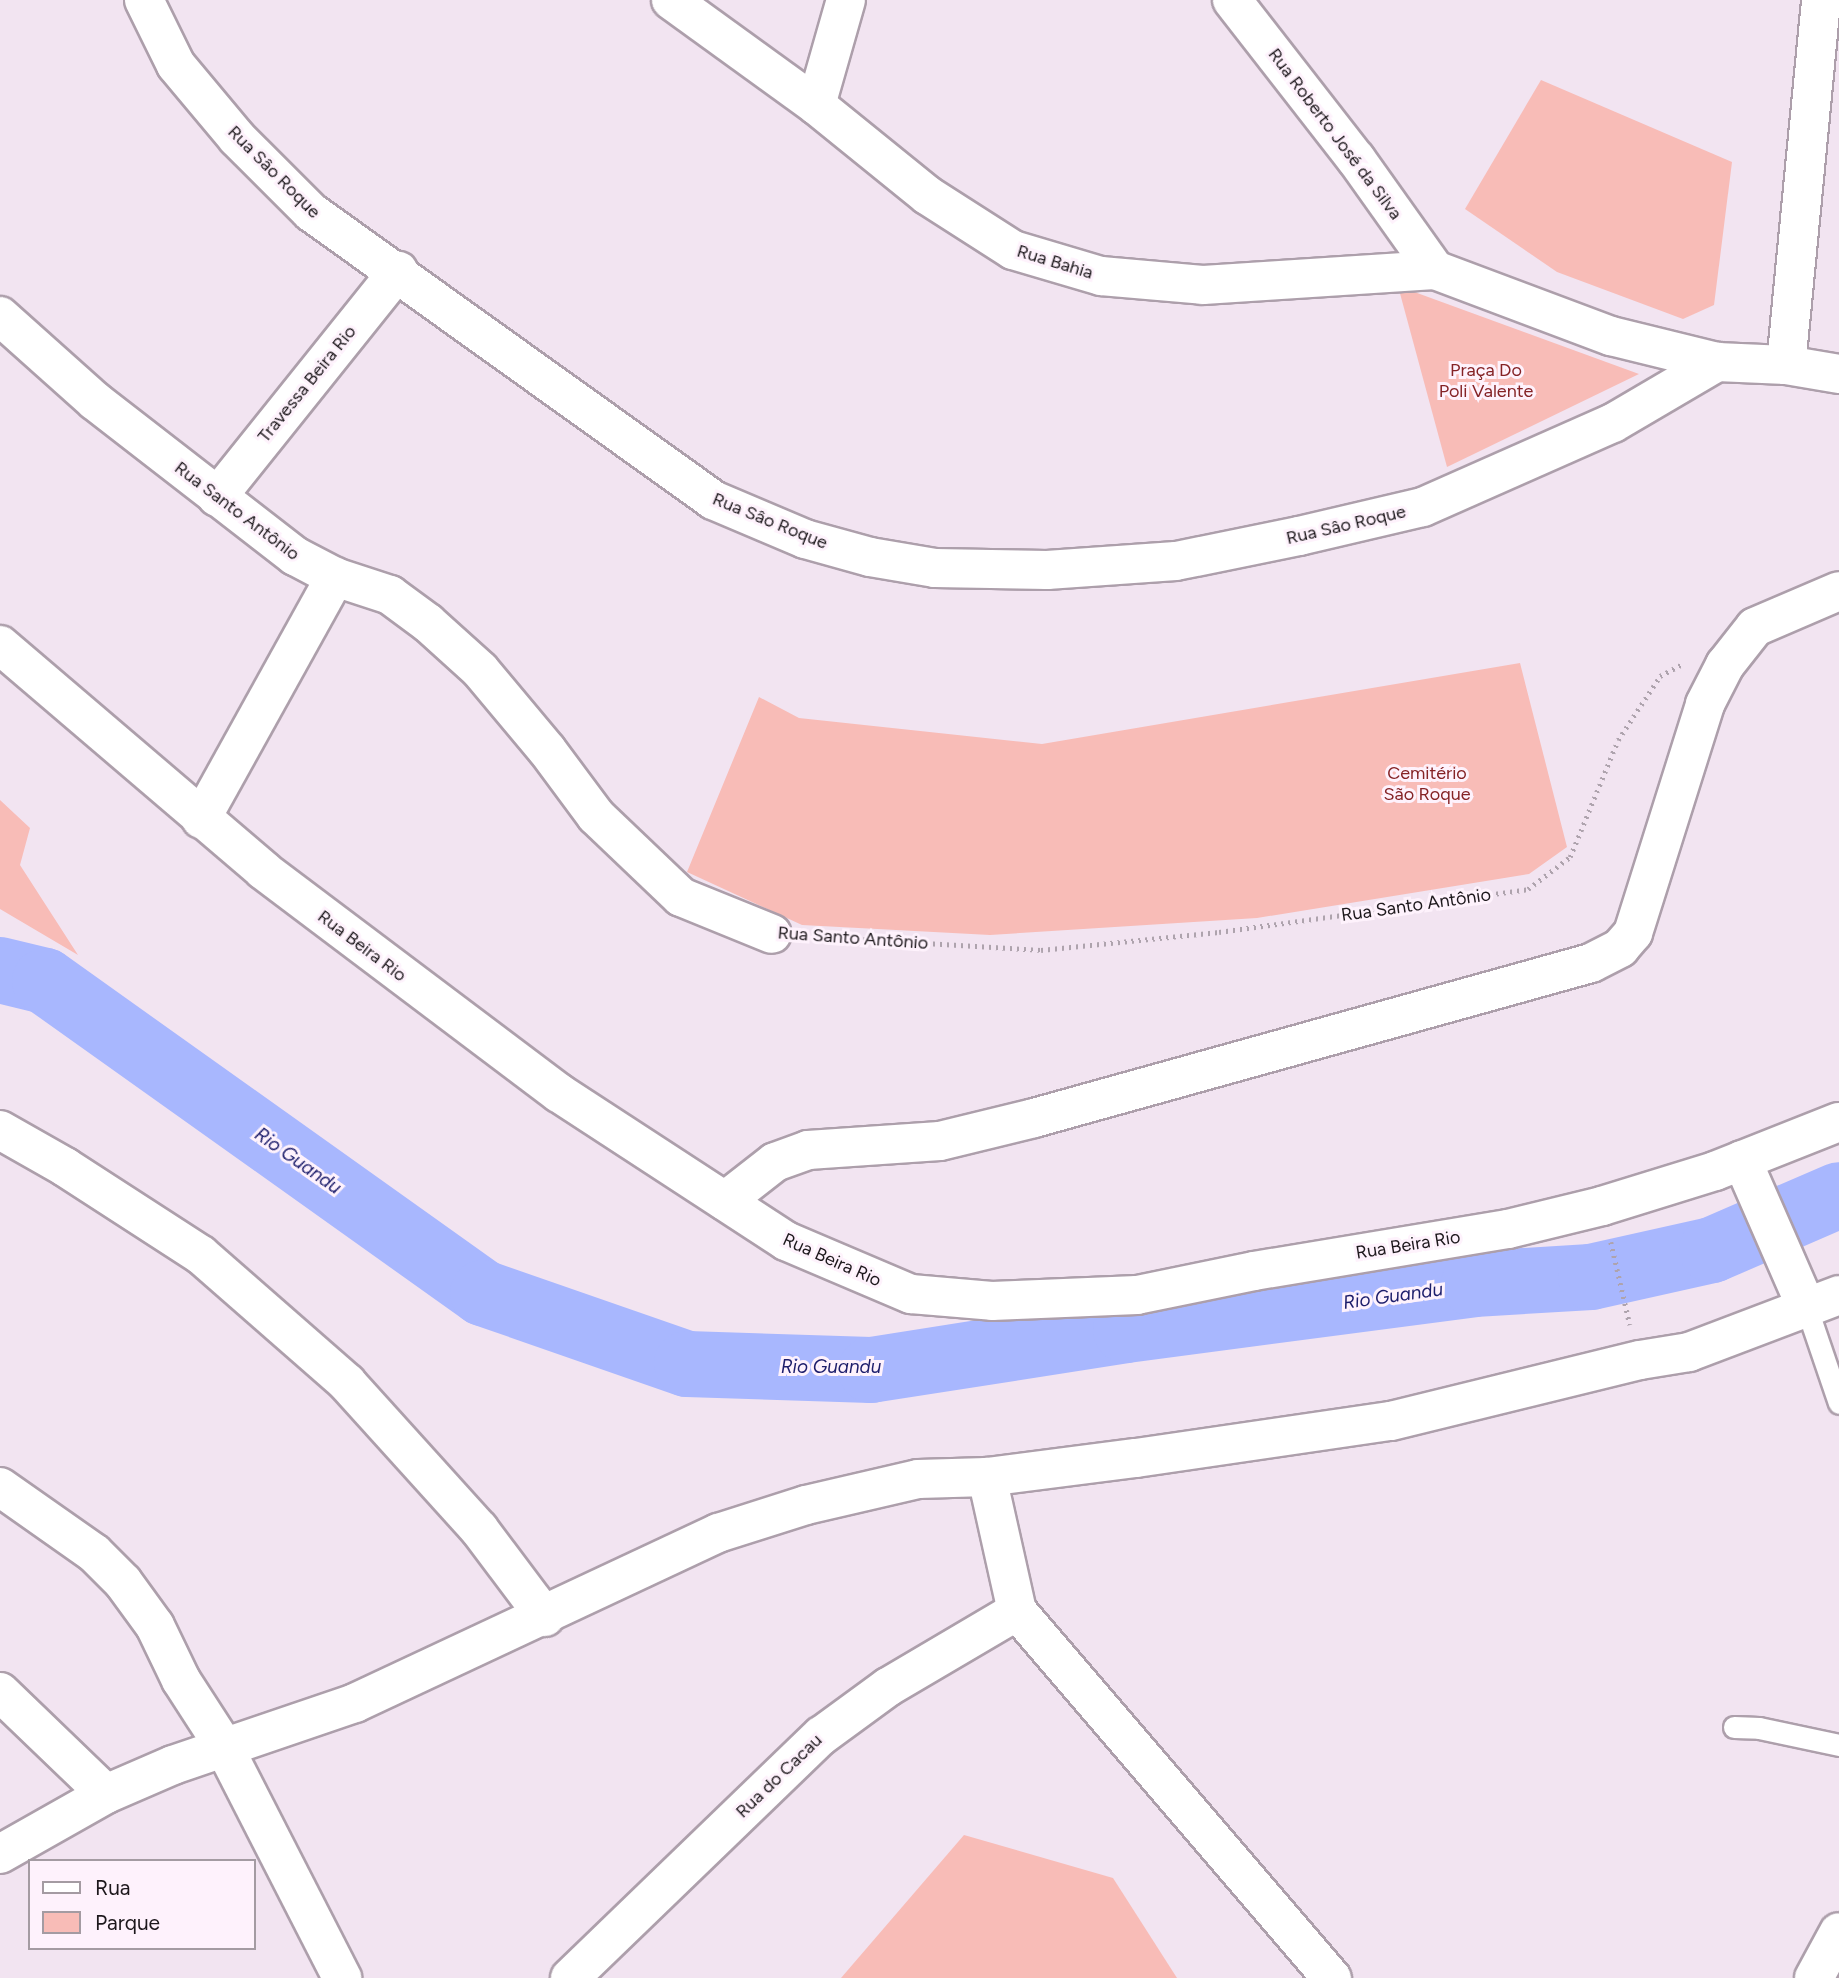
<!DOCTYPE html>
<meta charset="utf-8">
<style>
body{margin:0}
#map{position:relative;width:1839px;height:1978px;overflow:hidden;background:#f2e4f1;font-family:Figtree,sans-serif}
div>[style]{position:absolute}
.green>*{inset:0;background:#f8bcb7}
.river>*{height:66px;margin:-33px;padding:0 33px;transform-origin:33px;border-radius:33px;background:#a8b7fe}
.path>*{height:4.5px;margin-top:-2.25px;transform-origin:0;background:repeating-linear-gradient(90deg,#aea3ad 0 2px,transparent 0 7px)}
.roads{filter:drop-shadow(2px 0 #ad9fab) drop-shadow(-2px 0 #ad9fab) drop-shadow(0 2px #ad9fab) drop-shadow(0 -2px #ad9fab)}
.service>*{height:21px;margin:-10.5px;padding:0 10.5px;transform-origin:10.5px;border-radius:10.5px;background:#fff}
.minor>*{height:38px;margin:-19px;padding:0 19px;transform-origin:19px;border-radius:19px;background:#fff}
span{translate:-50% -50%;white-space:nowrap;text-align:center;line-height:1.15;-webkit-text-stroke:6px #fef2fc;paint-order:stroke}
.street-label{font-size:18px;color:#1d181c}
.park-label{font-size:18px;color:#852326}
.water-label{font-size:19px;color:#1c1d6b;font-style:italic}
.legend{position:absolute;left:28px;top:1859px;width:228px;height:91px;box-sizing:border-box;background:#fef2fc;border:2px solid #a49ba2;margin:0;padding:9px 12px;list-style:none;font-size:21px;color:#1d181c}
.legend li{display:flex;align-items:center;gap:14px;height:35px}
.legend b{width:35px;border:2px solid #a49ba2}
</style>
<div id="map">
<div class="green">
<i style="clip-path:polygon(1541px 80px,1732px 162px,1714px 305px,1683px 319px,1557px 272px,1465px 209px)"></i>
<i style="clip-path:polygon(1398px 286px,1639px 374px,1447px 467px)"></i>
<i style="clip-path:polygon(1520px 663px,1567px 847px,1529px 874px,1257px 918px,990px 935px,802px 925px,687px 872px,759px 697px,799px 718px,1042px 744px)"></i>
<i style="clip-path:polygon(0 800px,30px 828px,20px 865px,78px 955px,0 909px)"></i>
<i style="clip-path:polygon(964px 1835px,1113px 1878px,1177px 1978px,841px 1978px)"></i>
</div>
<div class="river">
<i style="left:0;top:970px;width:46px;rotate:13.7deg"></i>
<i style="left:45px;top:981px;width:538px;rotate:35.46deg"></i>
<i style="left:483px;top:1293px;width:216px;rotate:19.2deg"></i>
<i style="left:687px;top:1364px;width:184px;rotate:1.9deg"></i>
<i style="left:871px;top:1370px;width:258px;rotate:-8.9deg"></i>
<i style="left:1126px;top:1330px;width:351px;rotate:-7.5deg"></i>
<i style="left:1474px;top:1284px;width:117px;rotate:-3.4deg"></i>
<i style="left:1591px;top:1277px;width:124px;rotate:-12.6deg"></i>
<i style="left:1712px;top:1250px;width:138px;rotate:-23.4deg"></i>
</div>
<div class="path">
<i style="left:807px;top:936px;width:234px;rotate:3.4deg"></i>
<i style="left:1041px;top:950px;width:179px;rotate:-5.8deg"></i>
<i style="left:1219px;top:932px;width:312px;rotate:-7.9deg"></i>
<i style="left:1528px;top:889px;width:53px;rotate:-37.3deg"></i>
<i style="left:1570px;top:857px;width:126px;rotate:-67.7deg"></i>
<i style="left:1618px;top:740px;width:77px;rotate:-56.7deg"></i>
<i style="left:1660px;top:676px;width:26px;rotate:-28deg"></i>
<i style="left:1611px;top:1242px;width:85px;rotate:77.1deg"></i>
</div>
<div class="roads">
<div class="service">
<i style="left:1807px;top:1309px;width:99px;rotate:71.2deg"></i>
<i style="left:1734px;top:1727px;width:25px;rotate:2deg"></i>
<i style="left:1759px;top:1728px;width:82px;rotate:12deg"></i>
</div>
<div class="minor">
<i style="left:144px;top:0;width:72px;rotate:63.8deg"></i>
<i style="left:176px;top:65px;width:95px;rotate:50.1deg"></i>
<i style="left:237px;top:138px;width:105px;rotate:45deg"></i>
<i style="left:311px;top:212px;width:495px;rotate:35.6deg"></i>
<i style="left:713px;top:500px;width:100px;rotate:23deg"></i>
<i style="left:805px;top:539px;width:67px;rotate:15.5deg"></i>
<i style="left:870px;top:557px;width:66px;rotate:9.6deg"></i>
<i style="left:935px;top:568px;width:112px;rotate:1deg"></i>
<i style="left:1047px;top:570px;width:129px;rotate:-4deg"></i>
<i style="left:1176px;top:561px;width:126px;rotate:-11.5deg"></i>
<i style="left:1299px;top:536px;width:127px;rotate:-13.2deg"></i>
<i style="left:1423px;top:507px;width:208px;rotate:-23.9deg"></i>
<i style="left:1613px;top:423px;width:121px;rotate:-30.4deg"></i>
<i style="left:671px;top:0;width:179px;rotate:35.9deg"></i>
<i style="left:816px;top:105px;width:143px;rotate:39deg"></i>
<i style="left:927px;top:195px;width:102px;rotate:32.6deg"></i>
<i style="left:1013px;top:250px;width:92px;rotate:16.5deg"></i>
<i style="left:1101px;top:276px;width:102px;rotate:5deg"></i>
<i style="left:1203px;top:285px;width:232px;rotate:-3.7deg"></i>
<i style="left:1435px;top:270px;width:188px;rotate:20.6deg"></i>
<i style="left:1611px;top:336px;width:109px;rotate:13.8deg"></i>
<i style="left:1717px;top:362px;width:69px;rotate:2.5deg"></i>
<i style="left:1786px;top:365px;width:54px;rotate:9.6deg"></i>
<i style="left:1232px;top:0;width:202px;rotate:52.1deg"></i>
<i style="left:1356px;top:159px;width:136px;rotate:54.6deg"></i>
<i style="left:816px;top:105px;width:109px;rotate:-74.1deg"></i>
<i style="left:0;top:316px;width:127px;rotate:41.8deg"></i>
<i style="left:95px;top:401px;width:253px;rotate:37.8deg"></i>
<i style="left:295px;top:556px;width:45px;rotate:27.7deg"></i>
<i style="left:335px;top:577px;width:58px;rotate:18.1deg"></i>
<i style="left:390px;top:595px;width:47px;rotate:36.4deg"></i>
<i style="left:428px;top:623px;width:70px;rotate:42.1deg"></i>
<i style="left:480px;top:670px;width:104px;rotate:50.1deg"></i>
<i style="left:547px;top:750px;width:82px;rotate:53.4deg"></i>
<i style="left:596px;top:816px;width:117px;rotate:43.6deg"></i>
<i style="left:681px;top:897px;width:98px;rotate:22.1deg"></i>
<i style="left:1786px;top:365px;width:367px;rotate:-84.5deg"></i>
<i style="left:217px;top:497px;width:290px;rotate:-51.3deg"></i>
<i style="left:0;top:645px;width:346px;rotate:40.5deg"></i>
<i style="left:263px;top:870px;width:371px;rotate:37deg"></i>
<i style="left:559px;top:1093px;width:271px;rotate:33.1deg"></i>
<i style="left:786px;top:1241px;width:136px;rotate:23deg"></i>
<i style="left:911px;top:1294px;width:81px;rotate:4.9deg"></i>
<i style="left:992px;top:1301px;width:145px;rotate:-2.4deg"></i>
<i style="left:1137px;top:1295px;width:119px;rotate:-11.6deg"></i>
<i style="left:1254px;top:1271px;width:257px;rotate:-9.4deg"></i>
<i style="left:1508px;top:1229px;width:97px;rotate:-13.7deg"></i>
<i style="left:1602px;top:1206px;width:118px;rotate:-17.2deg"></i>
<i style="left:1715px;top:1171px;width:133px;rotate:-21.6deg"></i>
<i style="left:201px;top:819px;width:277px;rotate:-61deg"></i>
<i style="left:0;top:1130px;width:75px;rotate:29.6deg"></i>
<i style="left:65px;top:1167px;width:162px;rotate:32.9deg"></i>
<i style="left:201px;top:1255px;width:194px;rotate:41.2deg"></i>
<i style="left:347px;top:1383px;width:197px;rotate:47.9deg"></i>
<i style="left:479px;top:1529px;width:110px;rotate:53.1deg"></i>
<i style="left:1742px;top:1160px;width:163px;rotate:66.4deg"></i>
<i style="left:725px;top:1201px;width:63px;rotate:-38deg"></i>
<i style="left:775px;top:1162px;width:35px;rotate:-20deg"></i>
<i style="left:808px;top:1150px;width:132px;rotate:-3.9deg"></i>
<i style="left:940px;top:1141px;width:97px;rotate:-13.7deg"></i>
<i style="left:1034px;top:1118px;width:578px;rotate:-15.55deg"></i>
<i style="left:1591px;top:963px;width:33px;rotate:-27deg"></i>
<i style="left:1620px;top:948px;width:20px;rotate:-49deg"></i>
<i style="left:1633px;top:933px;width:240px;rotate:-72.5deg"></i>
<i style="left:1705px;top:704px;width:44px;rotate:-62.9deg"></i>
<i style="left:1725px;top:665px;width:48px;rotate:-51.7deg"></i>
<i style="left:1755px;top:627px;width:91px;rotate:-23.2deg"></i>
<i style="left:987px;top:1477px;width:137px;rotate:77.4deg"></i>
<i style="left:1017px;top:1611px;width:484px;rotate:49.4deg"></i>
<i style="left:0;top:1487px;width:115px;rotate:35.1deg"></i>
<i style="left:94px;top:1553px;width:41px;rotate:45deg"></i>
<i style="left:123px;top:1582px;width:54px;rotate:54deg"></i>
<i style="left:155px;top:1626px;width:60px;rotate:64.3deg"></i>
<i style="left:181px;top:1680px;width:77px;rotate:57.1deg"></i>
<i style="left:223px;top:1745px;width:262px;rotate:62.9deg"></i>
<i style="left:0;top:1692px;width:147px;rotate:43.9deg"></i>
<i style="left:0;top:1854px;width:122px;rotate:-29.5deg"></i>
<i style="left:106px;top:1794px;width:73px;rotate:-23.4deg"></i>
<i style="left:173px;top:1765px;width:192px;rotate:-18.8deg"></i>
<i style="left:355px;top:1703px;width:401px;rotate:-25.1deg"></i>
<i style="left:718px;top:1533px;width:92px;rotate:-17.7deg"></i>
<i style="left:806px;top:1505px;width:115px;rotate:-13.1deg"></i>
<i style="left:918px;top:1479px;width:69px;rotate:-1.7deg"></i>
<i style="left:987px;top:1477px;width:150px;rotate:-7.3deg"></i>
<i style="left:1136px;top:1458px;width:258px;rotate:-8.3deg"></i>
<i style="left:1391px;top:1421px;width:256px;rotate:-13.8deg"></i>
<i style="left:1640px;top:1360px;width:50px;rotate:-9.3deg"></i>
<i style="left:1689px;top:1352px;width:160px;rotate:-20.8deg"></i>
<i style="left:570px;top:1978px;width:349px;rotate:-44deg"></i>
<i style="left:821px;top:1736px;width:83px;rotate:-36.2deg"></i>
<i style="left:888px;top:1687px;width:150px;rotate:-30.5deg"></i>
<i style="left:1814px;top:1978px;width:52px;rotate:-61.5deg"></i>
</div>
</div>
<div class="street-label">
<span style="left:1335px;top:134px;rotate:53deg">Rua Roberto José da Silva</span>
<span style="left:274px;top:172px;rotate:45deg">Rua Sâo Roque</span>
<span style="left:1055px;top:262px;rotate:17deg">Rua Bahia</span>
<span style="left:307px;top:384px;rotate:-51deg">Travessa Beira Rio</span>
<span style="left:237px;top:511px;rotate:37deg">Rua Santo Antônio</span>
<span style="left:770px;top:521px;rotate:22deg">Rua Sâo Roque</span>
<span style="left:1346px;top:525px;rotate:-13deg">Rua Sâo Roque</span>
<span style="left:1416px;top:905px;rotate:-8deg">Rua Santo Antônio</span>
<span style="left:853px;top:938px;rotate:4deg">Rua Santo Antônio</span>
<span style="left:362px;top:946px;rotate:37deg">Rua Beira Rio</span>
<span style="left:1408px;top:1245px;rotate:-9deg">Rua Beira Rio</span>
<span style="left:832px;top:1260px;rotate:24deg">Rua Beira Rio</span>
<span style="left:779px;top:1776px;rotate:-44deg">Rua do Cacau</span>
</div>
<div class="park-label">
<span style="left:1486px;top:381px">Praça Do<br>Poli Valente</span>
<span style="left:1427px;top:784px">Cemitério<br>São Roque</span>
</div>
<div class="water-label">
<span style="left:298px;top:1161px;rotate:35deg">Rio Guandu</span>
<span style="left:1393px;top:1296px;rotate:-8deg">Rio Guandu</span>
<span style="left:831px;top:1367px">Rio Guandu</span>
</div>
<ul class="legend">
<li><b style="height:9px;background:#fff"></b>Rua</li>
<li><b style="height:19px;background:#f8bcb7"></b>Parque</li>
</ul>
</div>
